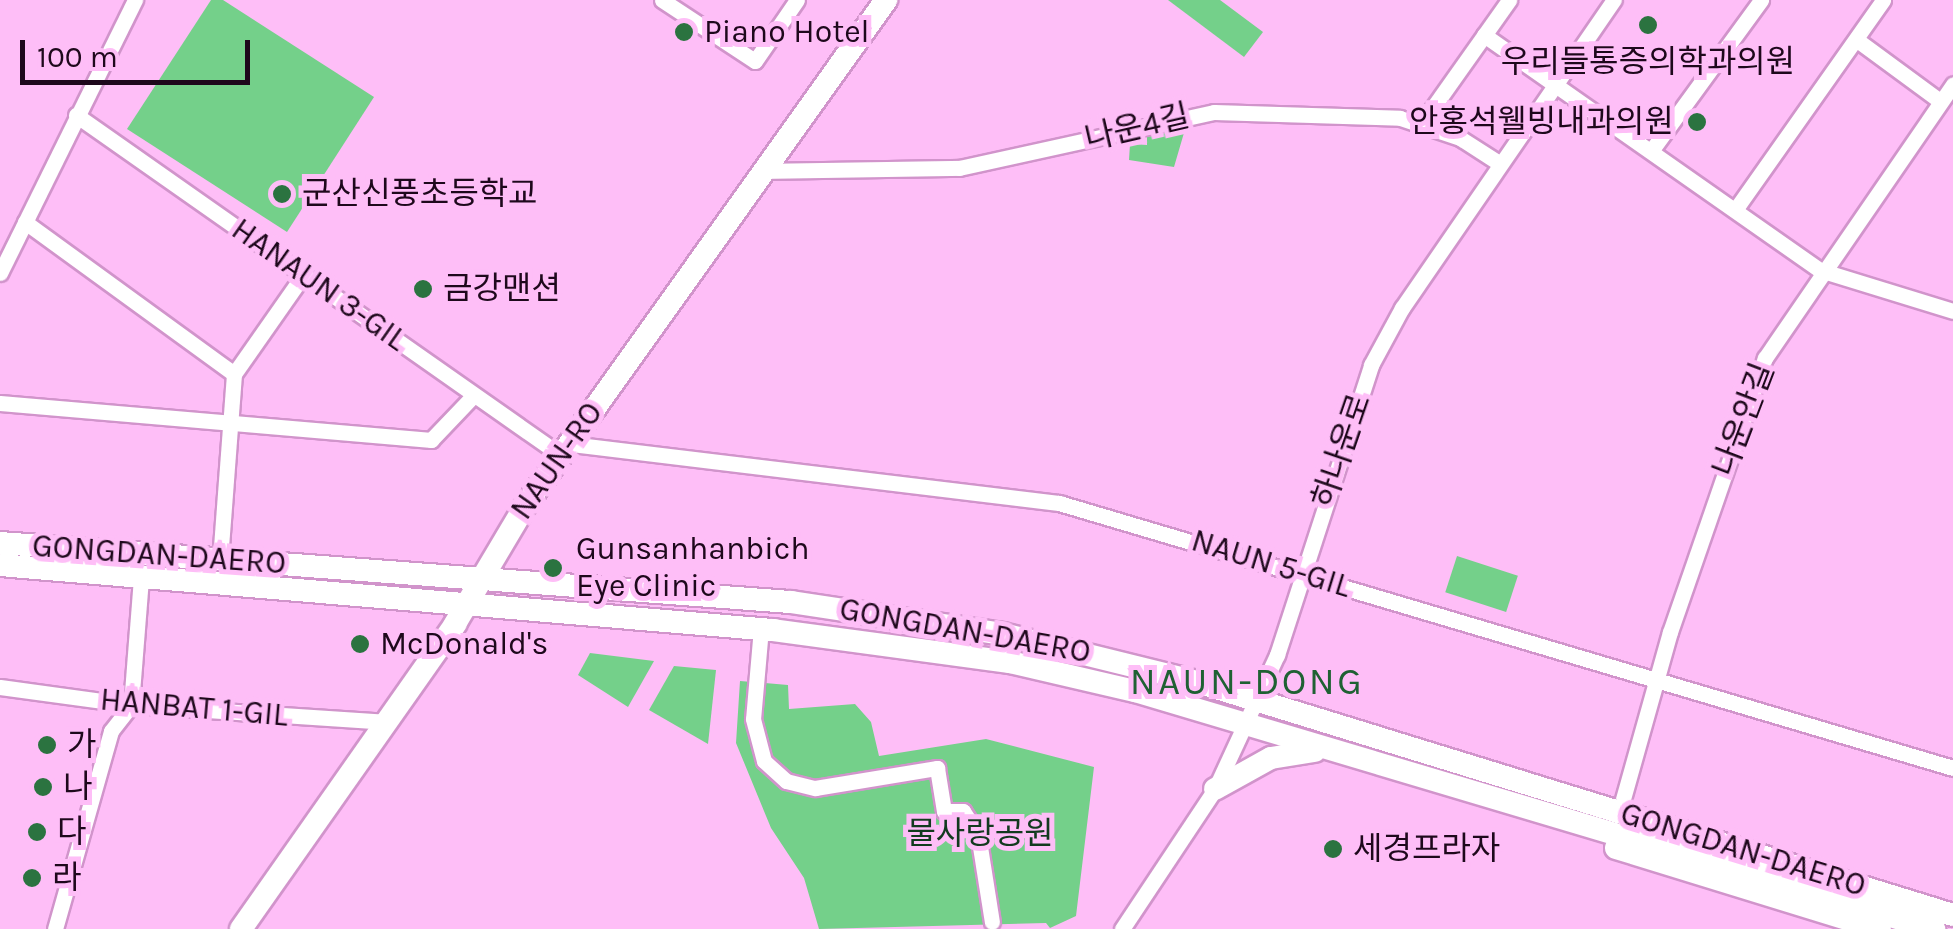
<!DOCTYPE html>
<meta charset="utf-8">
<style>
body{margin:0}
#map{position:relative;width:1953px;height:929px;overflow:hidden;background:#febef7;font-family:Karla,"Noto Sans KR",sans-serif}
div>[style]{position:absolute}
.green>*{inset:0;background:#74d08a;transform-origin:0 0}
.roads{filter:drop-shadow(2px 0 #d194cb) drop-shadow(-2px 0 #d194cb) drop-shadow(0 2px #d194cb) drop-shadow(0 -2px #d194cb)}
.street>*{height:15px;margin:-7.5px;padding:0 7.5px;transform-origin:7.5px;border-radius:7.5px;background:#fff}
.secondary>*{height:22px;margin:-11px;padding:0 11px;transform-origin:11px;border-radius:11px;background:#fff}
.dots>*{width:28px;height:28px;translate:-50% -50%;box-sizing:border-box;border:5px solid #febef7;border-radius:50%}
span{translate:-50% -50%;white-space:nowrap;text-align:center;line-height:1.15;-webkit-text-stroke:10px #febef7;paint-order:stroke}
.poi-label{font-size:32px;color:#1e081c}
.left{translate:0 -50%;text-align:left}
.right{translate:-100% -50%;text-align:right}
.street-label{font-size:32px;color:#1e081c}
.park-label{font-size:32px;color:#123a1e}
.quarter-label{font-size:38px;color:#1f6133;letter-spacing:2.5px}
.scale{position:absolute;left:20px;top:40px;width:230px;height:45px;box-sizing:border-box;border:5px solid #1e081c;border-top:0;padding-left:12px;font-size:30px;line-height:35px;white-space:nowrap;color:#1e081c;-webkit-text-stroke:8px #febef7;paint-order:stroke}
</style>
<div id="map">
<div class="green">
<i style="clip-path:polygon(211px 0,223px 0,374px 97px,287px 232px,127px 129px)"></i>
<i style="clip-path:polygon(1168px 0,1220px 0,1263px 32px,1244px 57px)"></i>
<i style="clip-path:polygon(1186px 126px,1174px 167px,1129px 160px,1130px 144px,1147px 145px,1147px 136px)"></i>
<i style="left:1457px;top:556px;width:64px;height:38px;rotate:18deg"></i>
<i style="clip-path:polygon(590px 653px,654px 661px,628px 707px,578px 675px)"></i>
<i style="clip-path:polygon(674px 666px,716px 670px,708px 744px,649px 710px)"></i>
<i style="clip-path:polygon(740px 681px,788px 685px,789px 709px,855px 704px,871px 722px,879px 756px,986px 739px,1094px 767px,1076px 916px,1050px 928px,1046px 923px,819px 929px,804px 878px,771px 828px,736px 743px)"></i>
</div>
<div class="roads">
<div class="street">
<i style="left:662px;top:0;width:111px;rotate:33.3deg"></i>
<i style="left:755px;top:61px;width:74px;rotate:-55.5deg"></i>
<i style="left:1484px;top:35px;width:410px;rotate:35deg"></i>
<i style="left:1820px;top:270px;width:139px;rotate:17.1deg"></i>
<i style="left:1857px;top:40px;width:103px;rotate:36.3deg"></i>
<i style="left:76px;top:115px;width:594px;rotate:35.06deg"></i>
<i style="left:1422px;top:123px;width:151px;rotate:-54.7deg"></i>
<i style="left:1651px;top:151px;width:187px;rotate:-53.9deg"></i>
<i style="left:766px;top:171px;width:193px;rotate:-0.9deg"></i>
<i style="left:959px;top:168px;width:261px;rotate:-12.4deg"></i>
<i style="left:1214px;top:112px;width:186px;rotate:1.8deg"></i>
<i style="left:1400px;top:118px;width:63px;rotate:18.4deg"></i>
<i style="left:1460px;top:138px;width:46px;rotate:32.7deg"></i>
<i style="left:1735px;top:210px;width:257px;rotate:-54.8deg"></i>
<i style="left:25px;top:222px;width:258px;rotate:36deg"></i>
<i style="left:234px;top:374px;width:187px;rotate:94.3deg"></i>
<i style="left:0;top:273px;width:305px;rotate:-63.7deg"></i>
<i style="left:234px;top:374px;width:122px;rotate:-55deg"></i>
<i style="left:0;top:403px;width:433px;rotate:4.9deg"></i>
<i style="left:431px;top:440px;width:62px;rotate:-46.3deg"></i>
<i style="left:571px;top:444px;width:492px;rotate:6.9deg"></i>
<i style="left:1059px;top:503px;width:932px;rotate:16.51deg"></i>
<i style="left:761px;top:628px;width:91px;rotate:95deg"></i>
<i style="left:753px;top:719px;width:43px;rotate:75.3deg"></i>
<i style="left:764px;top:761px;width:30px;rotate:42deg"></i>
<i style="left:786px;top:781px;width:30px;rotate:14deg"></i>
<i style="left:815px;top:788px;width:124px;rotate:-9.3deg"></i>
<i style="left:937px;top:768px;width:44px;rotate:80.8deg"></i>
<i style="left:944px;top:811px;width:19px"></i>
<i style="left:963px;top:811px;width:27px;rotate:57deg"></i>
<i style="left:978px;top:834px;width:89px;rotate:81deg"></i>
<i style="left:0;top:687px;width:132px;rotate:7.8deg"></i>
<i style="left:131px;top:705px;width:258px;rotate:3.8deg"></i>
<i style="left:1623px;top:799px;width:173px;rotate:-74.3deg"></i>
<i style="left:1670px;top:632px;width:290px;rotate:-70.9deg"></i>
<i style="left:1765px;top:358px;width:332px;rotate:-55.5deg"></i>
<i style="left:55px;top:929px;width:206px;rotate:-74.2deg"></i>
<i style="left:111px;top:731px;width:33px;rotate:-52deg"></i>
<i style="left:131px;top:705px;width:127px;rotate:-85.5deg"></i>
<i style="left:1122px;top:929px;width:168px;rotate:-56.4deg"></i>
<i style="left:1215px;top:789px;width:148px;rotate:-65.2deg"></i>
<i style="left:1277px;top:655px;width:305px;rotate:-72deg"></i>
<i style="left:1371px;top:365px;width:65px;rotate:-61.5deg"></i>
<i style="left:1402px;top:308px;width:374px;rotate:-55.5deg"></i>
</div>
<div class="secondary">
<i style="left:0;top:543px;width:793px;rotate:4.27deg"></i>
<i style="left:791px;top:602px;width:214px;rotate:8.6deg"></i>
<i style="left:1003px;top:634px;width:200px;rotate:13.9deg"></i>
<i style="left:1197px;top:682px;width:791px;rotate:17.13deg"></i>
<i style="left:0;top:565px;width:776px;rotate:4.81deg"></i>
<i style="left:773px;top:630px;width:239px;rotate:7.7deg"></i>
<i style="left:1010px;top:662px;width:128px;rotate:13.1deg"></i>
<i style="left:1135px;top:691px;width:834px;rotate:16.59deg"></i>
<i style="left:1215px;top:789px;width:64px;rotate:-29deg"></i>
<i style="left:1271px;top:758px;width:44px;rotate:-9.2deg"></i>
<i style="left:1616px;top:848px;width:276px;rotate:17.1deg"></i>
<i style="left:241px;top:929px;width:373px;rotate:-54.9deg"></i>
<i style="left:455px;top:624px;width:137px;rotate:-59.3deg"></i>
<i style="left:525px;top:506px;width:622px;rotate:-54.49deg"></i>
</div>
</div>
<div class="dots">
<i style="left:1648px;top:25px;background:#2b7340"></i>
<i style="left:684px;top:32px;background:#2b7340"></i>
<i style="left:1697px;top:122px;background:#2b7340"></i>
<i style="left:282px;top:194px;background:#2b7340"></i>
<i style="left:423px;top:289px;background:#2b7340"></i>
<i style="left:553px;top:568px;background:#2b7340"></i>
<i style="left:360px;top:644px;background:#2b7340"></i>
<i style="left:47px;top:745px;background:#2b7340"></i>
<i style="left:43px;top:787px;background:#2b7340"></i>
<i style="left:37px;top:832px;background:#2b7340"></i>
<i style="left:1333px;top:849px;background:#2b7340"></i>
<i style="left:32px;top:878px;background:#2b7340"></i>
</div>
<div class="poi-label">
<span class="left" style="left:704px;top:32px">Piano Hotel</span>
<span style="left:1648px;top:62px">우리들통증의학과의원</span>
<span class="right" style="left:1674px;top:122px">안홍석웰빙내과의원</span>
<span class="left" style="left:302px;top:194px">군산신풍초등학교</span>
<span class="left" style="left:443px;top:289px">금강맨션</span>
<span class="left" style="left:576px;top:568px">Gunsanhanbich<br>Eye Clinic</span>
<span class="left" style="left:380px;top:644px">McDonald's</span>
<span class="left" style="left:67px;top:745px">가</span>
<span class="left" style="left:63px;top:787px">나</span>
<span class="left" style="left:57px;top:832px">다</span>
<span class="left" style="left:1353px;top:849px">세경프라자</span>
<span class="left" style="left:52px;top:878px">라</span>
</div>
<div class="street-label">
<span style="left:1137px;top:128px;rotate:-13deg">나운4길</span>
<span style="left:319px;top:285px;rotate:35deg">HANAUN 3-GIL</span>
<span style="left:1744px;top:420px;rotate:-69deg">나운안길</span>
<span style="left:1342px;top:451px;rotate:-71deg">하나운로</span>
<span style="left:557px;top:461px;rotate:-55deg">NAUN-RO</span>
<span style="left:159px;top:555px;rotate:4deg">GONGDAN-DAERO</span>
<span style="left:1271px;top:564px;rotate:17deg">NAUN 5-GIL</span>
<span style="left:965px;top:631px;rotate:10deg">GONGDAN-DAERO</span>
<span style="left:194px;top:708px;rotate:5deg">HANBAT 1-GIL</span>
<span style="left:1743px;top:850px;rotate:17deg">GONGDAN-DAERO</span>
</div>
<div class="park-label">
<span style="left:980px;top:834px">물사랑공원</span>
</div>
<div class="quarter-label">
<span style="left:1247px;top:682px">NAUN-DONG</span>
</div>
<div class="scale">100 m</div>
</div>
